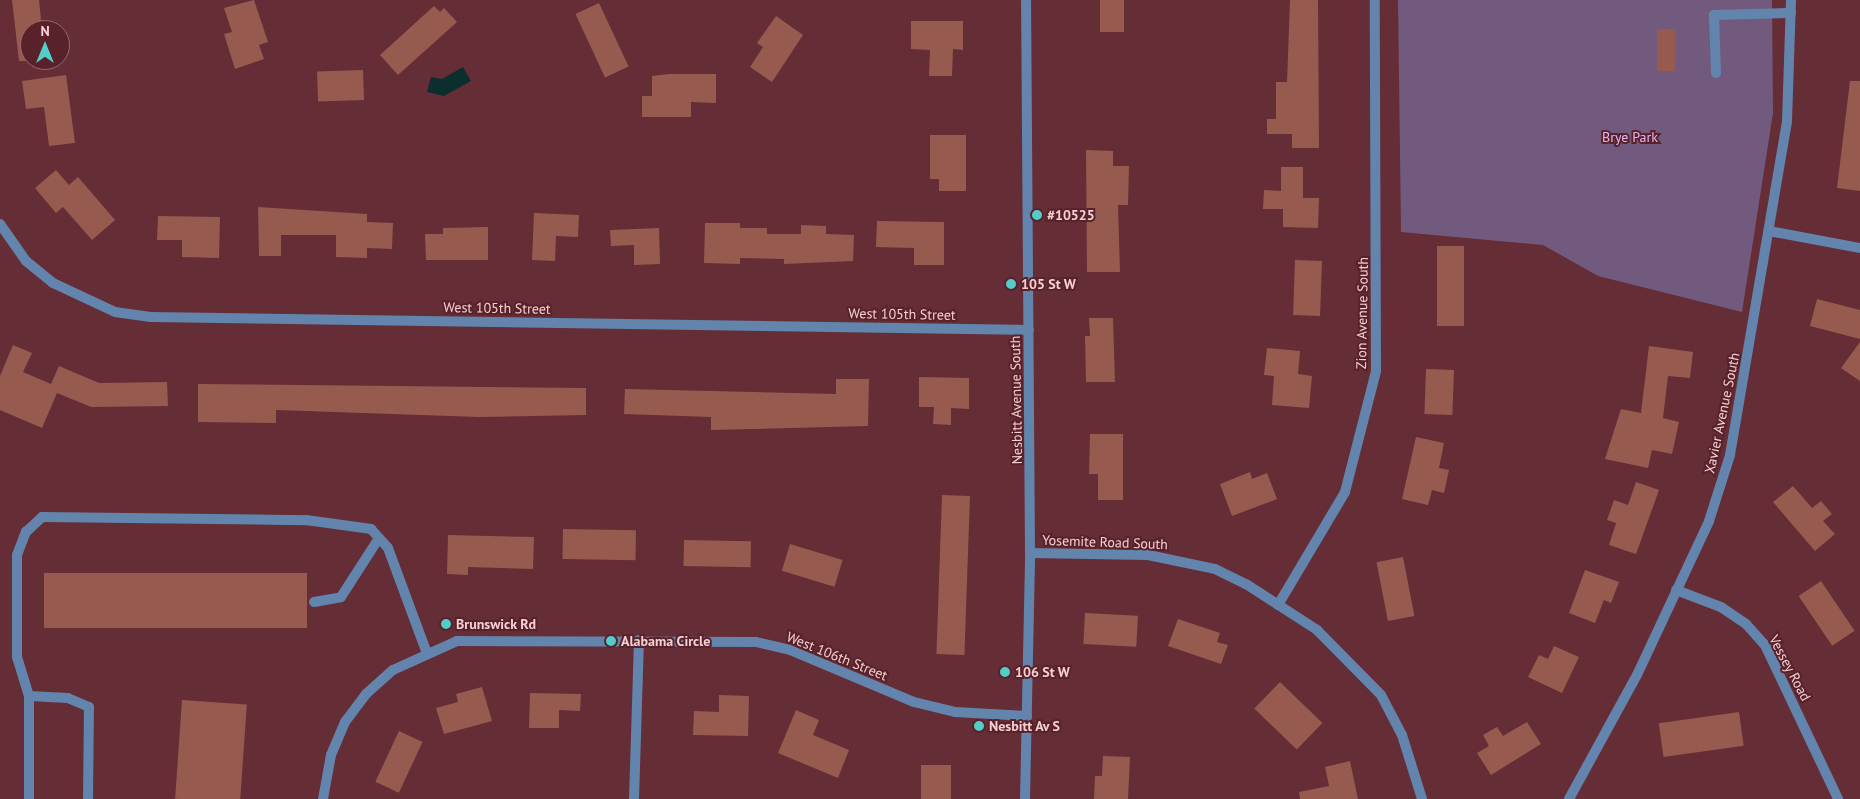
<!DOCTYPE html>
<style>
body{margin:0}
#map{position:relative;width:1860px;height:799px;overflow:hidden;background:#652d35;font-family:"PT Sans",sans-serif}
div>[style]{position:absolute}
.green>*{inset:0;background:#715a7e}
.water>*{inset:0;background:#0c2e2e}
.building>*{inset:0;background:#965b4e;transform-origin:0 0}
.service>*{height:10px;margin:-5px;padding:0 5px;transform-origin:5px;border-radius:5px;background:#6384ac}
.minor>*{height:10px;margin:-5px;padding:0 5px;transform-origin:5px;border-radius:5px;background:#6384ac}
.tertiary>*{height:10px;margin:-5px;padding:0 5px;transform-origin:5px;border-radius:5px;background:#6384ac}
.dots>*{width:14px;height:14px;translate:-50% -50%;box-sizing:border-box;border:2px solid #59222a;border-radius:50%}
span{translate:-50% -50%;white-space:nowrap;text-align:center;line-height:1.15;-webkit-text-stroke:4px #59222a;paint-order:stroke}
.park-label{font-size:14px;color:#e2b7fa}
.poi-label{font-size:14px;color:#f5d1d4;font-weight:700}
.left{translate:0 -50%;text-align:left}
.street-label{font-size:14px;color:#f5d1d4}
.north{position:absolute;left:20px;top:20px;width:50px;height:50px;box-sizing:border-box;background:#59222a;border:1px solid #97686e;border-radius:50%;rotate:0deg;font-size:14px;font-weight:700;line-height:20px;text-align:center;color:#f5d1d4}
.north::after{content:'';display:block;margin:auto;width:18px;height:22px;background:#53cdca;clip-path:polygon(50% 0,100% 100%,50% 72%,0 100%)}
</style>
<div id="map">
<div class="green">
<i style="clip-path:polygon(1398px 0,1772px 0,1773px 113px,1742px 312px,1598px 276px,1543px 245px,1401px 232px)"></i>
</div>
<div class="water">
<i style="clip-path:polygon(463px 67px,471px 81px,444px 96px,427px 92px,431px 77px,442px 79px)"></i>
</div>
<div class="building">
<i style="clip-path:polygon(12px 0,39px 0,42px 30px,30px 30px,30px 61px,19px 61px)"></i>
<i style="clip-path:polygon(254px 0,268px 42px,259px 45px,264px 59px,235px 69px,224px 34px,232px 32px,224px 8px)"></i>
<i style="left:1100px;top:0;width:24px;height:32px"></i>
<i style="clip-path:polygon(1290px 0,1318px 0,1319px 148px,1292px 148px,1292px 134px,1267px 134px,1267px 119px,1276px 119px,1276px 82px,1287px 82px)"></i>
<i style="left:599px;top:3px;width:70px;height:26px;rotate:65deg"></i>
<i style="clip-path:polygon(434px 6px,440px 12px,444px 8px,457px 22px,398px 75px,380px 55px)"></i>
<i style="clip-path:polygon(776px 16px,803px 35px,772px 82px,750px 67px,763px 47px,757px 43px)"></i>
<i style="clip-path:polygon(911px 21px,963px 21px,963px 50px,953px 49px,952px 76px,929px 76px,930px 50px,911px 49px)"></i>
<i style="left:1657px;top:29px;width:18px;height:42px"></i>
<i style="left:363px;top:70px;width:30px;height:46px;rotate:88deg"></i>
<i style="clip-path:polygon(669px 74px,716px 74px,716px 103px,691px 102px,691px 117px,642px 117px,642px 96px,652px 96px,652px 76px)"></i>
<i style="clip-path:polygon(66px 75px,75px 143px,49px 146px,44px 107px,26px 109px,22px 81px)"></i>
<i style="clip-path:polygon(1850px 81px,1860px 81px,1860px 191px,1837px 188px)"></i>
<i style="clip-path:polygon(930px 135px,966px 135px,966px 191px,939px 191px,939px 179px,930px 179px)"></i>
<i style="clip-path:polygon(1086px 150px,1113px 151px,1113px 166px,1129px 166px,1128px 205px,1118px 205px,1120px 272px,1087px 272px)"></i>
<i style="clip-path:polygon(1281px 167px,1303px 167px,1303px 198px,1319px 198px,1318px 228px,1283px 227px,1283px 209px,1263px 209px,1264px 190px,1281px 191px)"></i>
<i style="clip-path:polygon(56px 170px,69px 185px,78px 177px,115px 220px,92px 240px,63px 207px,56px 213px,35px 188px)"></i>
<i style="clip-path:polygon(258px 207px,367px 214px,367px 222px,393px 223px,392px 249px,367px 248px,367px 258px,336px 257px,336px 235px,281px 235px,281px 256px,259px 256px)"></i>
<i style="clip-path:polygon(534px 213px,579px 215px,578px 237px,556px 236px,555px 261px,532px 260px)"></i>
<i style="clip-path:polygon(158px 216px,220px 217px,219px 258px,182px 257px,182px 240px,157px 240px)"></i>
<i style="clip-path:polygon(877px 221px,944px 222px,944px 265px,914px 265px,914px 248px,876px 247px)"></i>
<i style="clip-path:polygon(705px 223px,740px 223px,740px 228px,767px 228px,767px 234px,801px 234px,801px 225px,826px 226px,826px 234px,854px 235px,853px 261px,784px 264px,784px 259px,740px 258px,740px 264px,704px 263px)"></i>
<i style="clip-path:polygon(488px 227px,488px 260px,426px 260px,425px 234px,443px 234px,443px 228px)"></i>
<i style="clip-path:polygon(659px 228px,660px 264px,634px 265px,634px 245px,611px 246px,610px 230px)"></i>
<i style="left:1437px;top:246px;width:27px;height:80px"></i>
<i style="left:1295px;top:260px;width:27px;height:55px;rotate:2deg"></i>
<i style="clip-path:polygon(1817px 299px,1860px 310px,1860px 339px,1810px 326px)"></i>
<i style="clip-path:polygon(1089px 318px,1113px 318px,1115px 382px,1086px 382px,1085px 336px,1090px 336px)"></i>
<i style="clip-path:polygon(1860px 342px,1860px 381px,1841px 368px)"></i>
<i style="clip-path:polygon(13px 345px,32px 353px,23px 372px,51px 384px,59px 366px,99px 383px,167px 382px,168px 406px,91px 407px,57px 393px,42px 428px,0 410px,0 376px)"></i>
<i style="clip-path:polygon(1649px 346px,1693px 352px,1690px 378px,1668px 376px,1663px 418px,1679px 422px,1672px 454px,1652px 450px,1648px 468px,1605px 459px,1621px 409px,1641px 413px)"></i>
<i style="clip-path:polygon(1267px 348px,1300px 351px,1298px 374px,1312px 376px,1309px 408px,1272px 405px,1274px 376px,1264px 375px)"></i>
<i style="left:1426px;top:369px;width:28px;height:45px;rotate:2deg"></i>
<i style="clip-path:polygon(919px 377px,969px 378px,969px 409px,951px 408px,951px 425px,933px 424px,934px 407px,919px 407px)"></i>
<i style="clip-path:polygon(836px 379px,869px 379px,868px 426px,711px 430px,711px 417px,624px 414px,625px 389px,836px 394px)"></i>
<i style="clip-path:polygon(198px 384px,586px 388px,586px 415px,479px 417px,276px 410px,276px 423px,198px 422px)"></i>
<i style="clip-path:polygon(1090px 434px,1123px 434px,1123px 500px,1098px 500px,1098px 474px,1089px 474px)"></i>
<i style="clip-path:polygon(1416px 437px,1444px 443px,1439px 468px,1449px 470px,1444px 493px,1432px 490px,1428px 505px,1402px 499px)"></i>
<i style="clip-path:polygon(1250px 472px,1252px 479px,1267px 473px,1277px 499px,1232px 516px,1220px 484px)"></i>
<i style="clip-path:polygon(1636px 482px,1659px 490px,1636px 554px,1609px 545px,1616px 523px,1607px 520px,1614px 500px,1628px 505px)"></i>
<i style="clip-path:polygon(1793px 486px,1812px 508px,1821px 501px,1832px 514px,1823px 521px,1835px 534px,1815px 551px,1773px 502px)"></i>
<i style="left:942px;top:495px;width:28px;height:159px;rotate:2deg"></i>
<i style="left:563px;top:529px;width:73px;height:30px;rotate:1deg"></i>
<i style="clip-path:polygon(448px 535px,534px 537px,533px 569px,468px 567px,468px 575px,447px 574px)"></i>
<i style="left:684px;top:540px;width:67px;height:26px;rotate:1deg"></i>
<i style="left:790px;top:544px;width:55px;height:28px;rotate:17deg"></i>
<i style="left:1403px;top:557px;width:60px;height:27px;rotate:79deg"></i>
<i style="clip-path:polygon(1585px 570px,1619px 582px,1611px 603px,1604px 600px,1595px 623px,1569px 613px)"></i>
<i style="left:44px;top:573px;width:263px;height:55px"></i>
<i style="left:1821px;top:581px;width:60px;height:27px;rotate:56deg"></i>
<i style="left:1085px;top:613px;width:53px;height:31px;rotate:3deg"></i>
<i style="clip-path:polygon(1178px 619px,1220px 633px,1217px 642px,1228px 645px,1221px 664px,1168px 646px)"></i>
<i style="clip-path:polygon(1554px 646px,1579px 657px,1562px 693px,1528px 677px,1539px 655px,1548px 659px)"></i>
<i style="left:1280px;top:682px;width:59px;height:37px;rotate:44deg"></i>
<i style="clip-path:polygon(482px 687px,492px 721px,444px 734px,436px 708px,458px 702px,456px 694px)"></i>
<i style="clip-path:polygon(530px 693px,581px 694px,580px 711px,559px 710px,559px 728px,529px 728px)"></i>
<i style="clip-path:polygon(719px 695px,749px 696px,748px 736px,693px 735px,694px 711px,719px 712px)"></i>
<i style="left:182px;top:700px;width:65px;height:99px;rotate:4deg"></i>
<i style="clip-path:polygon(796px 710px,819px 720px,813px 735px,849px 750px,838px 778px,778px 753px)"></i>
<i style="left:1739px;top:712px;width:34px;height:81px;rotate:82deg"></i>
<i style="clip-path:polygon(1527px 722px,1541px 744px,1491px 775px,1477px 753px,1489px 746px,1483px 735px,1497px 727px,1503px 736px)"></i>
<i style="left:399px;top:731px;width:26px;height:56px;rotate:25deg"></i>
<i style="clip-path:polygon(1103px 756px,1130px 757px,1128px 799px,1094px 799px,1095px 776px,1102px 776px)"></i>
<i style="clip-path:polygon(1350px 761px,1358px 799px,1300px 799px,1299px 792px,1329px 786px,1325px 767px)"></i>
<i style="left:921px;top:765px;width:30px;height:34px"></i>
</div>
<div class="service">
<i style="left:1716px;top:73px;width:58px;rotate:-92deg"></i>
<i style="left:1714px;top:15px;width:77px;rotate:-1.5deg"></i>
<i style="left:314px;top:602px;width:27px;rotate:-10deg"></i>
<i style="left:341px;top:597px;width:70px;rotate:-57.2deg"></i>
<i style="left:29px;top:799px;width:103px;rotate:-90deg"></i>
<i style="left:88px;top:799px;width:92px;rotate:-89.4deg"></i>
<i style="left:89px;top:707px;width:23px;rotate:-157deg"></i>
<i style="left:68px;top:698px;width:39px;rotate:-177deg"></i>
<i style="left:29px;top:696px;width:41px;rotate:-107.1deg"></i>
<i style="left:17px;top:657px;width:102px;rotate:-90deg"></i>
<i style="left:17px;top:555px;width:25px;rotate:-69deg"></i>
<i style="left:26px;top:532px;width:22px;rotate:-43deg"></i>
<i style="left:42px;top:517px;width:264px;rotate:0.7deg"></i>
<i style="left:306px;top:520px;width:66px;rotate:7.9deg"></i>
<i style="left:371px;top:529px;width:25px;rotate:48deg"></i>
<i style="left:388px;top:548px;width:110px;rotate:69.7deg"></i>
</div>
<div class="minor">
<i style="left:0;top:224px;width:45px;rotate:54.9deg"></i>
<i style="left:26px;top:261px;width:35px;rotate:39deg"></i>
<i style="left:53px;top:283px;width:68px;rotate:25.1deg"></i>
<i style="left:115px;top:312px;width:36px;rotate:8deg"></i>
<i style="left:151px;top:317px;width:878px;rotate:0.85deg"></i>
<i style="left:1769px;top:231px;width:93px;rotate:10.6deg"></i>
<i style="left:1030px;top:553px;width:118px;rotate:1deg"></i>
<i style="left:1148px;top:555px;width:68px;rotate:11.8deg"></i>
<i style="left:1215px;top:569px;width:34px;rotate:26deg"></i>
<i style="left:1246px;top:584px;width:85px;rotate:32.9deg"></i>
<i style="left:1317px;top:630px;width:91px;rotate:45.4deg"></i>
<i style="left:1381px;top:695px;width:45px;rotate:62.3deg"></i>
<i style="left:1402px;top:735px;width:67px;rotate:72.6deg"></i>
<i style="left:1676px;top:590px;width:48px;rotate:20.7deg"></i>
<i style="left:1721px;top:607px;width:30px;rotate:34deg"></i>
<i style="left:1746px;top:624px;width:28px;rotate:48deg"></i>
<i style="left:1765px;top:645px;width:170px;rotate:64.6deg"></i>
<i style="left:1278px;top:605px;width:131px;rotate:-59.3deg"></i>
<i style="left:1345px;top:492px;width:125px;rotate:-75.6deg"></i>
<i style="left:1376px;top:371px;width:371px;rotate:-90.2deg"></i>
<i style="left:323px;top:799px;width:45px;rotate:-79.7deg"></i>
<i style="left:331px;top:755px;width:36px;rotate:-67deg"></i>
<i style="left:345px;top:722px;width:35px;rotate:-53deg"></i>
<i style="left:366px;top:694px;width:36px;rotate:-42deg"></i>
<i style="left:393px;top:670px;width:70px;rotate:-24.4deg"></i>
<i style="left:457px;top:641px;width:299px;rotate:0.2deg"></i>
<i style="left:756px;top:642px;width:35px;rotate:13deg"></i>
<i style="left:790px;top:650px;width:134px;rotate:22.8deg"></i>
<i style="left:914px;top:702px;width:42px;rotate:13.7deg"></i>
<i style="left:955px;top:712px;width:72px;rotate:3.2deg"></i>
<i style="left:634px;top:799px;width:159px;rotate:-88.2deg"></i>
<i style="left:1569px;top:799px;width:141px;rotate:-61.3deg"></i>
<i style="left:1637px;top:675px;width:170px;rotate:-64.9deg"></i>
<i style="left:1709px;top:521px;width:69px;rotate:-72.3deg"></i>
<i style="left:1730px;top:455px;width:339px;rotate:-80.3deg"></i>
<i style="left:1787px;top:121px;width:121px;rotate:-88.1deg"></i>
</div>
<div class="tertiary">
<i style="left:1025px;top:799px;width:246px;rotate:-88.8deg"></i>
<i style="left:1030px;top:553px;width:553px;rotate:-90.41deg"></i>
</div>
<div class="dots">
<i style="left:1037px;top:215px;background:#53cdca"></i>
<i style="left:1011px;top:284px;background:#53cdca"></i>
<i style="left:446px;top:624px;background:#53cdca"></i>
<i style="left:611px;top:641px;background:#53cdca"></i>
<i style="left:1005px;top:672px;background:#53cdca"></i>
<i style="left:979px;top:726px;background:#53cdca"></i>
</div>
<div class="park-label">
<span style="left:1630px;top:137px">Brye Park</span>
</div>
<div class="poi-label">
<span class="left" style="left:1047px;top:215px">#10525</span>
<span class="left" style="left:1021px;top:284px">105 St W</span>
<span class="left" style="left:456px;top:624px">Brunswick Rd</span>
<span class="left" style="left:621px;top:641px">Alabama Circle</span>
<span class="left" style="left:1015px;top:672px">106 St W</span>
<span class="left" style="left:989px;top:726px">Nesbitt Av S</span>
</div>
<div class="street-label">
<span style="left:497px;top:308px;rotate:1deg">West 105th Street</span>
<span style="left:1362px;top:313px;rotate:-89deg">Zion Avenue South</span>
<span style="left:902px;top:314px;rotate:1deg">West 105th Street</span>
<span style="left:1016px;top:400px;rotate:-91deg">Nesbitt Avenue South</span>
<span style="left:1722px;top:413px;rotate:-78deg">Xavier Avenue South</span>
<span style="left:1105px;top:542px;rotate:2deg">Yosemite Road South</span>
<span style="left:837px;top:656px;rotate:22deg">West 106th Street</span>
<span style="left:1790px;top:668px;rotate:62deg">Vessey Road</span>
</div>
<div class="north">N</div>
</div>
